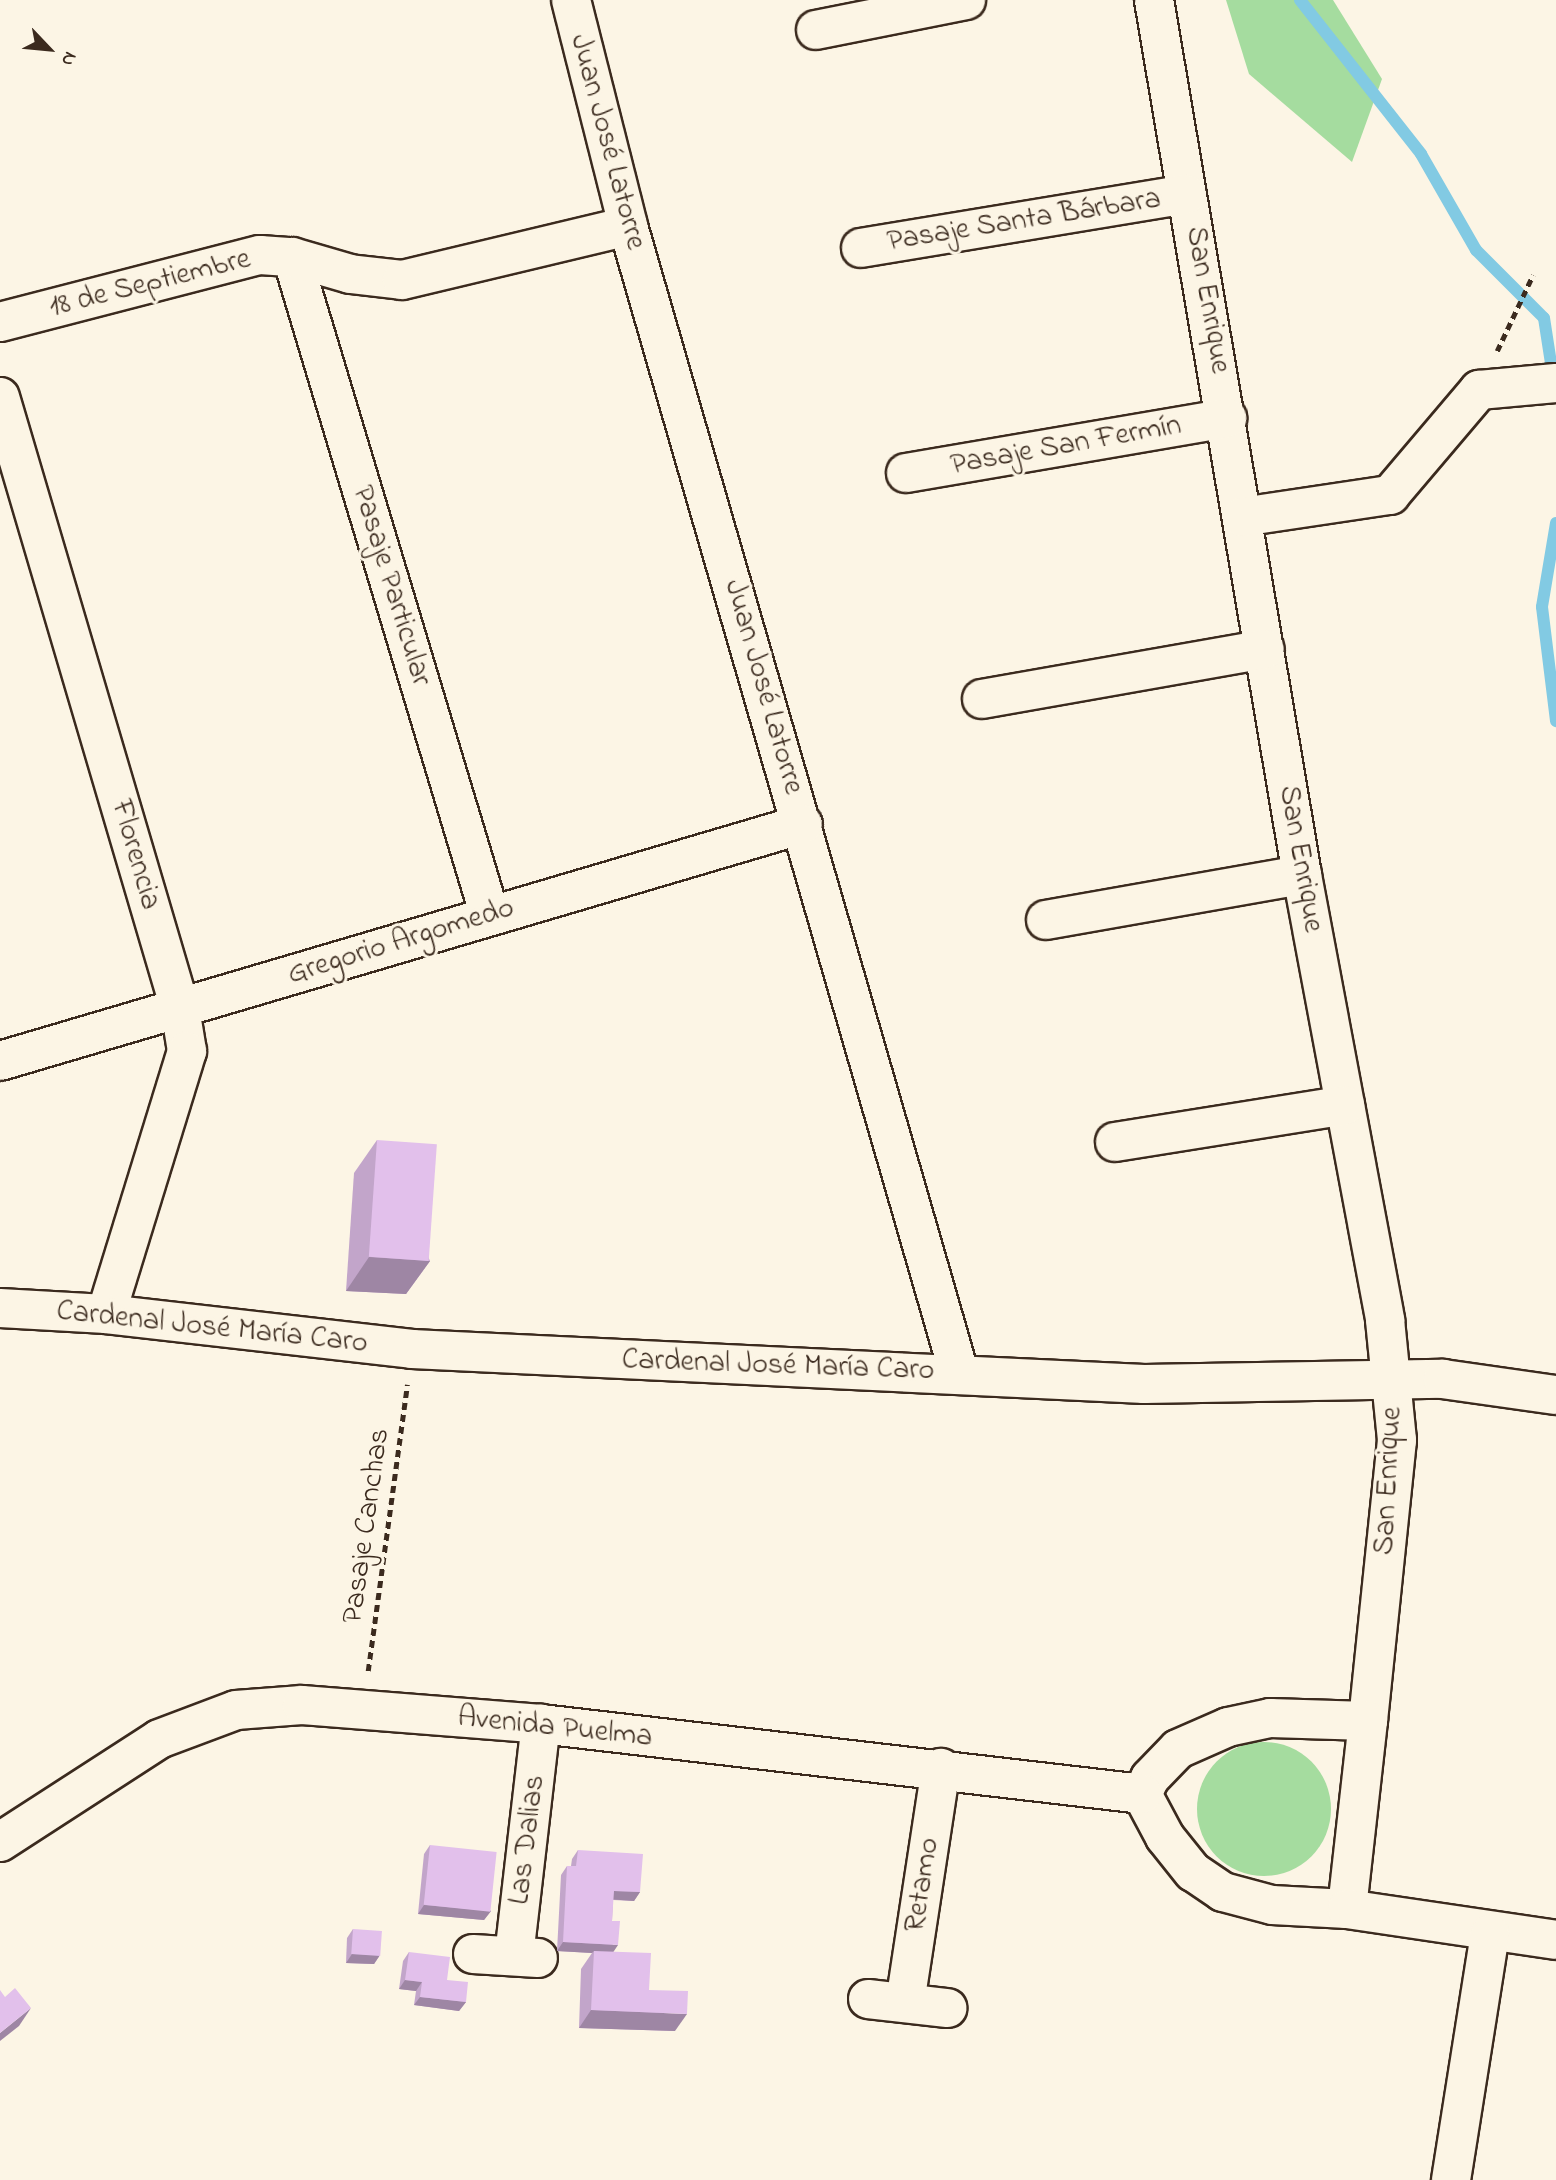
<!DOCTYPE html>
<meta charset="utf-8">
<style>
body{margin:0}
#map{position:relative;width:1556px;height:2180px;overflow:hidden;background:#fcf5e5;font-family:"Indie Flower",sans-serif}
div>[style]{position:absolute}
.green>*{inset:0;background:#a5dc9f}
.round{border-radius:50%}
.stream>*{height:12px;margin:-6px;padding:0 6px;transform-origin:6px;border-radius:6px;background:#82cae3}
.path>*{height:4.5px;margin-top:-2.25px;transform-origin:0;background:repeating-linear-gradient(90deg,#3b2a1e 0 7px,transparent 0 12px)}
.roads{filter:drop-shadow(2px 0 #3b2a1e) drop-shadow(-2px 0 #3b2a1e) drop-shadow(0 2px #3b2a1e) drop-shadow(0 -2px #3b2a1e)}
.minor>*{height:38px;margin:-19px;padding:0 19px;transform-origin:19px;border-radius:19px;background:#fcf5e5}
.wall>*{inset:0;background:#c2a5ca}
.shaded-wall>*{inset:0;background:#9e86a4}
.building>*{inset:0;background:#e2c0eb;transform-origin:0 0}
span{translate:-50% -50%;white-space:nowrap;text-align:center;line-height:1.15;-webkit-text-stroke:6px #fcf5e5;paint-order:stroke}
.street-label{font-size:30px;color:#3b2a1e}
.north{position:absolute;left:14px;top:14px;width:70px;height:70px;-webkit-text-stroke:5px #fcf5e5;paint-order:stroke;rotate:116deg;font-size:19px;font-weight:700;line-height:28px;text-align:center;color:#3b2a1e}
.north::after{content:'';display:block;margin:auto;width:24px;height:32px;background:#3b2a1e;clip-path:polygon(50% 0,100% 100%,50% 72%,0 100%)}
</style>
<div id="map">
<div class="green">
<i style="clip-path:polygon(1226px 0,1333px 0,1382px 79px,1352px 162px,1249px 74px)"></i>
<i class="round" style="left:1197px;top:1742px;width:134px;height:134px"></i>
</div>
<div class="stream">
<i style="left:1300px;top:0;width:196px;rotate:51.8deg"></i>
<i style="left:1421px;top:154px;width:111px;rotate:60.2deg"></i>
<i style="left:1476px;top:250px;width:96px;rotate:45deg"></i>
<i style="left:1544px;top:318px;width:46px;rotate:81.2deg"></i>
<i style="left:1556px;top:523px;width:85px;rotate:99.5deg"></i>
<i style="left:1542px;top:607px;width:115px;rotate:83deg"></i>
</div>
<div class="path">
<i style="left:1497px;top:351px;width:84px;rotate:-64.7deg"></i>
<i style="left:368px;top:1671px;width:289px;rotate:-82.2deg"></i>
</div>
<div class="roads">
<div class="minor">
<i style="left:571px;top:0;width:233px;rotate:75.8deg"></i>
<i style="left:628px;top:226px;width:1194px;rotate:73.9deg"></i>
<i style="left:1154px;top:0;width:887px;rotate:80.4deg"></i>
<i style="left:1302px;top:875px;width:453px;rotate:79.4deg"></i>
<i style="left:1385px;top:1320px;width:121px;rotate:84.3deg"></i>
<i style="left:1397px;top:1440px;width:282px;rotate:95.9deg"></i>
<i style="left:1368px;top:1721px;width:189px;rotate:96.4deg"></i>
<i style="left:1347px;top:1909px;width:75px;rotate:-176.9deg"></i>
<i style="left:1272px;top:1905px;width:51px;rotate:-165.1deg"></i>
<i style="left:1223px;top:1892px;width:36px;rotate:-146deg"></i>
<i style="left:1193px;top:1872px;width:45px;rotate:-128.7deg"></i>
<i style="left:1165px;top:1837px;width:49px;rotate:-118.1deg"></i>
<i style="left:1142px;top:1794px;width:18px;rotate:-63deg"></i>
<i style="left:1150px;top:1778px;width:40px;rotate:-46deg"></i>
<i style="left:1178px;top:1749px;width:55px;rotate:-23.7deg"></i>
<i style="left:1228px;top:1727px;width:43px;rotate:-12.1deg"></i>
<i style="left:1270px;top:1718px;width:98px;rotate:1.8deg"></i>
<i style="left:816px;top:30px;width:153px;rotate:-11.3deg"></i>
<i style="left:861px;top:248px;width:330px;rotate:-9.4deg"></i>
<i style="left:292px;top:257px;width:688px;rotate:73.28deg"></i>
<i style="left:0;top:322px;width:268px;rotate:-14.5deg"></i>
<i style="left:260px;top:255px;width:32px;rotate:4deg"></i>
<i style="left:292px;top:257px;width:60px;rotate:16.3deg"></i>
<i style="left:350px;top:274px;width:52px;rotate:6.6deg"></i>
<i style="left:402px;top:280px;width:232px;rotate:-13.4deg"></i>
<i style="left:0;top:397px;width:637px;rotate:73.59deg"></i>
<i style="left:180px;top:1008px;width:44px;rotate:80.8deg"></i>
<i style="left:187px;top:1051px;width:275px;rotate:107.1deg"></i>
<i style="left:906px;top:473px;width:326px;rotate:-9.7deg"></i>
<i style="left:1242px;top:517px;width:150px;rotate:-8.5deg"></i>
<i style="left:1390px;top:495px;width:138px;rotate:-49.7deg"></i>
<i style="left:1479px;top:390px;width:77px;rotate:-5.2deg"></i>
<i style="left:982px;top:699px;width:287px;rotate:-10deg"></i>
<i style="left:1046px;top:920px;width:260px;rotate:-10deg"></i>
<i style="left:0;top:1061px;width:837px;rotate:-16.44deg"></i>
<i style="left:1115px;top:1142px;width:233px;rotate:-9.1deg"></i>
<i style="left:0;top:1308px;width:106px;rotate:3.2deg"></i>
<i style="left:106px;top:1314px;width:308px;rotate:6.5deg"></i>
<i style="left:412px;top:1349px;width:733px;rotate:2.74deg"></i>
<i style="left:1144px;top:1384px;width:299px;rotate:-1deg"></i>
<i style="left:1443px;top:1379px;width:114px;rotate:8.1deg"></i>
<i style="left:0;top:1842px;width:189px;rotate:-32.9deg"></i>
<i style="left:159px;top:1739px;width:82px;rotate:-20.6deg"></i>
<i style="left:236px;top:1710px;width:66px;rotate:-4.3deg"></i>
<i style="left:302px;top:1705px;width:240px;rotate:4.5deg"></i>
<i style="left:541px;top:1724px;width:605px;rotate:6.64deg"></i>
<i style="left:1347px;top:1909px;width:211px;rotate:8.4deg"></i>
<i style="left:473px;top:1954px;width:65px;rotate:3.5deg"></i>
<i style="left:514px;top:1956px;width:234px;rotate:-83.4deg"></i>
<i style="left:868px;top:1999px;width:80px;rotate:6.5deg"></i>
<i style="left:905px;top:2003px;width:238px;rotate:-81.3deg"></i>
<i style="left:1451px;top:2180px;width:249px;rotate:-81deg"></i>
</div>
</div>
<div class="wall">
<i style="clip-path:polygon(377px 1140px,430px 1261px,406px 1294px,346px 1291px,354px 1173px)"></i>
<i style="clip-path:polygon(430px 1845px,491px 1911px,484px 1920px,418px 1914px,424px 1854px)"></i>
<i style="clip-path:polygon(578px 1850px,640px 1892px,634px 1901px,613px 1900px,612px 1921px,613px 1952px,649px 1990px,675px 2031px,579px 2028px,581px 1969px,592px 1953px,557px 1951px,561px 1875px,567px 1866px,571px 1866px,572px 1859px)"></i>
<i style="clip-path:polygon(353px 1929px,380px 1955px,374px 1964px,346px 1963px,347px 1938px)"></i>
<i style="clip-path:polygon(409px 1952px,447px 1980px,466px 2002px,459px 2011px,414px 2005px,416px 1991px,399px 1989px,403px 1961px)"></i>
</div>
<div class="shaded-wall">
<i style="clip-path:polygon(369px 1257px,430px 1261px,406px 1294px,346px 1291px)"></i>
<i style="clip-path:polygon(614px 1891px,640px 1892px,634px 1901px,607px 1899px)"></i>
<i style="clip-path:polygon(424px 1905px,491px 1911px,484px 1920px,418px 1914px)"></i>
<i style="clip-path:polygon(563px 1942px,618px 1945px,612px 1954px,594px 1951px,592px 1953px,557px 1951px)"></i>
<i style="clip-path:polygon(352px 1954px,380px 1955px,374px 1964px,346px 1963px)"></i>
<i style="clip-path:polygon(405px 1980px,422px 1982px,416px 1991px,399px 1989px)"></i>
<i style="clip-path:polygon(420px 1997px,466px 2002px,459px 2011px,414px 2005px)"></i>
<i style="clip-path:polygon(31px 2008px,19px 2026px,0 2041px,0 2033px)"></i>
<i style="clip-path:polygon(591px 2010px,687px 2014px,675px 2031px,579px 2028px)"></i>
</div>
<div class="building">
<i style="left:377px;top:1140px;width:60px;height:117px;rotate:4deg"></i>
<i style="left:430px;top:1845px;width:67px;height:60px;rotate:6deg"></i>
<i style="clip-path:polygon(578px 1850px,643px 1854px,640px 1892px,614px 1891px,612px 1921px,620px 1921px,618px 1945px,563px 1942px,567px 1866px,576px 1866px)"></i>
<i style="left:353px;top:1929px;width:29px;height:25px;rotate:4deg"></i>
<i style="clip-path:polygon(594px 1951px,651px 1953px,649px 1990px,688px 1991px,687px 2014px,591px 2010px)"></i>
<i style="clip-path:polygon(409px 1952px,450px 1957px,447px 1980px,468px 1982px,466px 2002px,420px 1997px,422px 1982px,405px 1980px)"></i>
<i style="clip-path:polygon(15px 1988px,31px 2008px,0 2033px,0 1990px,5px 1997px)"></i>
</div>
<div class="street-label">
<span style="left:607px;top:142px;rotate:75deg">Juan José Latorre</span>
<span style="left:1024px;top:221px;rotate:-9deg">Pasaje Santa Bárbara</span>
<span style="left:150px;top:284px;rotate:-14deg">18 de Septiembre</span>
<span style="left:1207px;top:300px;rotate:80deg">San Enrique</span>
<span style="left:1066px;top:446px;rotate:-10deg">Pasaje San Fermín</span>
<span style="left:391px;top:586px;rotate:73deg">Pasaje Particular</span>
<span style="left:763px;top:687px;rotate:74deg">Juan José Latorre</span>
<span style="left:135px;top:855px;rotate:74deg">Florencia</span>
<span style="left:1300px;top:859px;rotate:80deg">San Enrique</span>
<span style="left:401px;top:942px;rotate:-17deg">Gregorio Argomedo</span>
<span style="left:212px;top:1328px;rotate:6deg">Cardenal José María Caro</span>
<span style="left:778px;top:1366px;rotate:2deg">Cardenal José María Caro</span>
<span style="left:1389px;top:1481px;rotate:-87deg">San Enrique</span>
<span style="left:367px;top:1526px;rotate:-82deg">Pasaje Canchas</span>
<span style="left:555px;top:1728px;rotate:6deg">Avenida Puelma</span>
<span style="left:528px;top:1840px;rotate:-83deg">Las Dalias</span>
<span style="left:923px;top:1885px;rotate:-81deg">Retamo</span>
</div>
<div class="north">N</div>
</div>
